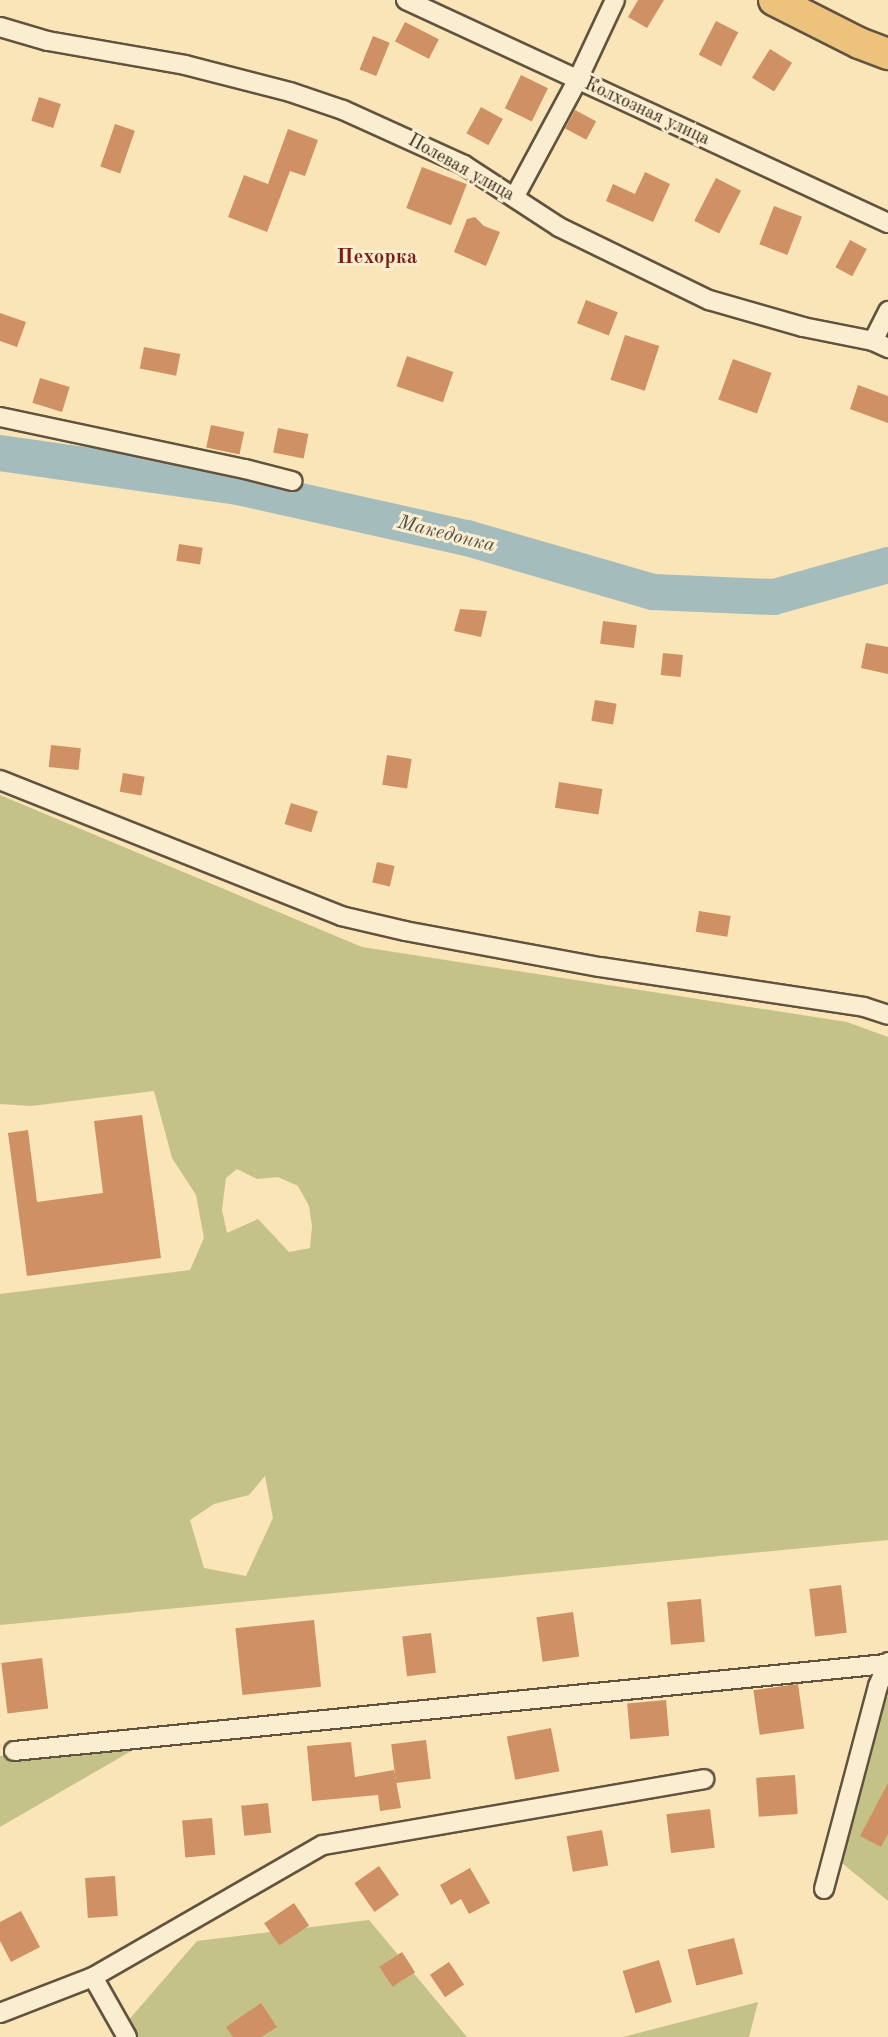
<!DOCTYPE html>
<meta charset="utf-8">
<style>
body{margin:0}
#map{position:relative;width:888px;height:2037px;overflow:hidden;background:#f9e5b7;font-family:"Old Standard TT",serif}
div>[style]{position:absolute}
.green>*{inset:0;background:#c5c289}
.river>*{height:36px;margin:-18px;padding:0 18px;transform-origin:18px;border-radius:18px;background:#a4bcbb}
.building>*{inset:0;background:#cf9063;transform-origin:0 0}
.roads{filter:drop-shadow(2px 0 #62523e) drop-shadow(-2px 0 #62523e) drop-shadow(0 2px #62523e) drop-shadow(0 -2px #62523e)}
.street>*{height:18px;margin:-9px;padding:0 9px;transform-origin:9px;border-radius:9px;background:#fbeed0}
.primary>*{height:30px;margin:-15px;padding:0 15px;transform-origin:15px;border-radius:15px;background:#ecc27c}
span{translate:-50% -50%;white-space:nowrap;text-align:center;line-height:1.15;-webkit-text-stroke:6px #fbeed0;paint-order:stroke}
.street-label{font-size:18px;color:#302116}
.water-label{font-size:20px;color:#535048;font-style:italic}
.quarter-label{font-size:21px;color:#7a1f14;font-weight:700}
</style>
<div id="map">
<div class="green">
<i style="clip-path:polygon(evenodd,0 795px,362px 947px,847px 1022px,888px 1037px,888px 1540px,0 1625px,0 1294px,190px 1270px,204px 1238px,196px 1195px,172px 1158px,154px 1091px,31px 1106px,0 1104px,0 795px,237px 1169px,257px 1179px,278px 1177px,298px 1186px,309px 1206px,312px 1226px,310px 1248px,289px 1252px,258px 1219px,227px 1233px,222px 1210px,226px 1178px,237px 1169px,0 795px,265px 1476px,273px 1518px,246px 1576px,204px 1568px,190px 1520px,214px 1504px,249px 1495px,265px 1476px)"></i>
<i style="clip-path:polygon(888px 1696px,888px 1901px,842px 1863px,835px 1852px,871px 1720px)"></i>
<i style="clip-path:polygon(145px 1743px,0 1827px,0 1756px)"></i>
<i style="clip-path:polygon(369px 1920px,467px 2037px,114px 2037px,197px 1941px)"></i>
<i style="clip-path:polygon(758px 2002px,749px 2037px,623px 2037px)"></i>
</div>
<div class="river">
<i style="left:0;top:453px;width:240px;rotate:8.1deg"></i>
<i style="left:238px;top:487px;width:235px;rotate:12.6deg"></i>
<i style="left:467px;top:538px;width:194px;rotate:16.2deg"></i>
<i style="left:653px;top:592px;width:121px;rotate:2.4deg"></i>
<i style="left:774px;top:597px;width:118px;rotate:-15.7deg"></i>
</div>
<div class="building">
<i style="clip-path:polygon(638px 0,664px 0,647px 28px,628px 17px)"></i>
<i style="left:716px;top:21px;width:25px;height:38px;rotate:27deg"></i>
<i style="left:405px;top:22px;width:38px;height:22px;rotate:27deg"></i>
<i style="left:373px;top:36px;width:18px;height:36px;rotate:22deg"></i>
<i style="left:770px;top:49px;width:26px;height:34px;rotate:32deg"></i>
<i style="left:521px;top:75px;width:30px;height:37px;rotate:26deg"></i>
<i style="left:39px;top:97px;width:23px;height:25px;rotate:18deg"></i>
<i style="left:481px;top:107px;width:25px;height:30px;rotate:29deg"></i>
<i style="left:575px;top:110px;width:24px;height:21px;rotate:28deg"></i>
<i style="left:115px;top:124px;width:21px;height:45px;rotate:19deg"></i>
<i style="clip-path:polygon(288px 129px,318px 140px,305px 176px,290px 171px,267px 232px,228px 217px,244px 175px,268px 184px)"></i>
<i style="left:422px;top:167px;width:48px;height:44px;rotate:21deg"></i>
<i style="clip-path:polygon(645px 172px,670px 184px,653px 222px,606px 201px,613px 184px,635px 194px)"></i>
<i style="left:716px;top:178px;width:28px;height:48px;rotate:27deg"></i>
<i style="left:774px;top:206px;width:30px;height:41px;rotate:21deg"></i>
<i style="clip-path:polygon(475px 217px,484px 226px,500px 232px,486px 266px,454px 252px,467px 219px)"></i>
<i style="left:850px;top:240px;width:19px;height:31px;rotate:28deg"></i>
<i style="left:586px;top:300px;width:34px;height:25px;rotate:21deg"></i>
<i style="clip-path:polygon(0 313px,26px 322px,17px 347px,0 341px)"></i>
<i style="left:625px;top:335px;width:36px;height:47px;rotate:18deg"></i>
<i style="left:144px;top:347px;width:37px;height:22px;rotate:11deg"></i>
<i style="left:407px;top:356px;width:49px;height:32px;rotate:19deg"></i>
<i style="left:733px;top:359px;width:41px;height:43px;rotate:20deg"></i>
<i style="left:40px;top:378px;width:31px;height:26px;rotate:17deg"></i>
<i style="clip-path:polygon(858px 385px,888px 396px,888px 423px,850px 409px)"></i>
<i style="left:211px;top:425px;width:34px;height:23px;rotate:12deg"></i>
<i style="left:278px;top:428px;width:31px;height:25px;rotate:11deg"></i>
<i style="left:179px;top:544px;width:24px;height:17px;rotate:9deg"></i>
<i style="clip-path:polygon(460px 609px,487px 611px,481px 637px,454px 631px)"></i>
<i style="left:603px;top:621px;width:34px;height:23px;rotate:7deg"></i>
<i style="clip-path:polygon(866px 643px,888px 647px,888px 674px,861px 668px)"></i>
<i style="left:663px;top:653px;width:20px;height:22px;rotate:6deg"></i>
<i style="left:595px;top:700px;width:22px;height:21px;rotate:10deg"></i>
<i style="left:51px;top:745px;width:30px;height:22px;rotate:6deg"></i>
<i style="left:387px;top:755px;width:25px;height:30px;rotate:9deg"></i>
<i style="left:123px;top:773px;width:22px;height:19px;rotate:10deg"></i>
<i style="left:559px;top:782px;width:44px;height:26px;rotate:9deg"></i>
<i style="left:291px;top:803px;width:28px;height:22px;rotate:17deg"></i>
<i style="left:377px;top:862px;width:18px;height:21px;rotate:13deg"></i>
<i style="left:699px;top:911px;width:32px;height:21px;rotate:9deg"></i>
<i style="clip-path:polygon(142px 1115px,161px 1258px,27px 1276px,8px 1133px,28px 1130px,37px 1202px,103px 1193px,94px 1121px)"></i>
<i style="left:841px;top:1585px;width:48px;height:32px;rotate:83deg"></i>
<i style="left:701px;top:1599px;width:43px;height:34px;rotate:85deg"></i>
<i style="left:573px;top:1612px;width:45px;height:37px;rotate:82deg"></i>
<i style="left:314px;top:1620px;width:67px;height:79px;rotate:84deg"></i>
<i style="left:431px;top:1633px;width:40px;height:29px;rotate:83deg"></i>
<i style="left:42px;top:1658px;width:51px;height:41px;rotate:83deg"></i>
<i style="left:798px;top:1684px;width:45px;height:45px;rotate:82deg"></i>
<i style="left:666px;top:1700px;width:36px;height:39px;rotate:85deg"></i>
<i style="left:551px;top:1728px;width:44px;height:45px;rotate:79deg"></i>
<i style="left:426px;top:1740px;width:39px;height:35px;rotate:83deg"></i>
<i style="clip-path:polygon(351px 1742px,355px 1777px,394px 1770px,401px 1808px,380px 1811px,378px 1795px,312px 1801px,307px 1746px)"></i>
<i style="left:795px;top:1775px;width:39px;height:39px;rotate:86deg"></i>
<i style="clip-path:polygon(888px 1783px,888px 1834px,881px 1847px,860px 1836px)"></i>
<i style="left:268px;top:1803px;width:30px;height:27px;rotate:84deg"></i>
<i style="left:710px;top:1809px;width:39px;height:44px;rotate:83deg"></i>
<i style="left:212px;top:1818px;width:37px;height:30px;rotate:85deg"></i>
<i style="left:602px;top:1830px;width:36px;height:36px;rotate:80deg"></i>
<i style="left:379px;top:1866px;width:35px;height:30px;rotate:55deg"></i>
<i style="clip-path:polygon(470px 1868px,490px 1903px,469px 1914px,461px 1899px,451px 1905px,440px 1885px)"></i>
<i style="left:115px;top:1876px;width:40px;height:30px;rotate:86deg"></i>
<i style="left:294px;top:1903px;width:27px;height:36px;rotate:56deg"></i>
<i style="clip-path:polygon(21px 1911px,40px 1947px,11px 1962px,0 1941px,0 1922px)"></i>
<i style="left:734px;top:1938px;width:37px;height:48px;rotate:76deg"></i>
<i style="left:402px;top:1952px;width:24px;height:27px;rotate:57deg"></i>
<i style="left:659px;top:1960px;width:44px;height:38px;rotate:73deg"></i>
<i style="left:449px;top:1962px;width:27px;height:23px;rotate:56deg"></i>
<i style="clip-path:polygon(261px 2003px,277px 2027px,261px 2037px,233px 2037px,226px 2027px)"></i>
</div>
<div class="roads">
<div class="street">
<i style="left:406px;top:0;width:531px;rotate:24.83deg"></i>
<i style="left:0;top:27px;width:50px;rotate:16.3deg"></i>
<i style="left:48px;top:41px;width:139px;rotate:9.9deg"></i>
<i style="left:185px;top:65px;width:108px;rotate:14.4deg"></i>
<i style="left:290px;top:92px;width:56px;rotate:18.8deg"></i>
<i style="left:343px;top:110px;width:133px;rotate:24.4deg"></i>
<i style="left:464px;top:165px;width:113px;rotate:33.1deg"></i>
<i style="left:559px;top:227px;width:167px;rotate:26deg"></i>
<i style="left:709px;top:300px;width:98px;rotate:16deg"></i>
<i style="left:803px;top:327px;width:71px;rotate:11.3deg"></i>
<i style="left:873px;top:341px;width:17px;rotate:25deg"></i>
<i style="left:515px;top:196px;width:133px;rotate:-61.7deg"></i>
<i style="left:578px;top:79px;width:87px;rotate:-64.9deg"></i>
<i style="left:873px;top:341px;width:34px;rotate:-63deg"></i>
<i style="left:0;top:417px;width:250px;rotate:12deg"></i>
<i style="left:245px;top:469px;width:49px;rotate:14.3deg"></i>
<i style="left:0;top:780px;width:367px;rotate:21.7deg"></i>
<i style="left:341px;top:916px;width:66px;rotate:13.2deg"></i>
<i style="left:405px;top:931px;width:198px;rotate:10.5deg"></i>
<i style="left:600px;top:967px;width:267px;rotate:8.6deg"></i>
<i style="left:864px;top:1007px;width:25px;rotate:18deg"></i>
<i style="left:14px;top:1751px;width:876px;rotate:-5.7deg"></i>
<i style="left:824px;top:1889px;width:210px;rotate:-75.1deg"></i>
<i style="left:878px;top:1686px;width:26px;rotate:-67deg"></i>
<i style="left:93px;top:1977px;width:69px;rotate:60.5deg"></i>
<i style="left:0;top:2013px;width:100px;rotate:-21.2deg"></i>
<i style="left:93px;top:1977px;width:265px;rotate:-29.9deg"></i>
<i style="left:323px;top:1845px;width:387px;rotate:-9.8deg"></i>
</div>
<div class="primary">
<i style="left:774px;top:0;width:95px;rotate:26.8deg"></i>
<i style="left:859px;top:43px;width:31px;rotate:21deg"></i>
</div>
</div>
<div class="street-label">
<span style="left:647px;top:112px;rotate:25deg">Колхозная улица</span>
<span style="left:461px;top:168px;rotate:29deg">Полевая улица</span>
</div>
<div class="water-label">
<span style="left:446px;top:535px;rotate:14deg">Македонка</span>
</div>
<div class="quarter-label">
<span style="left:377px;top:258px">Пехорка</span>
</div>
</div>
